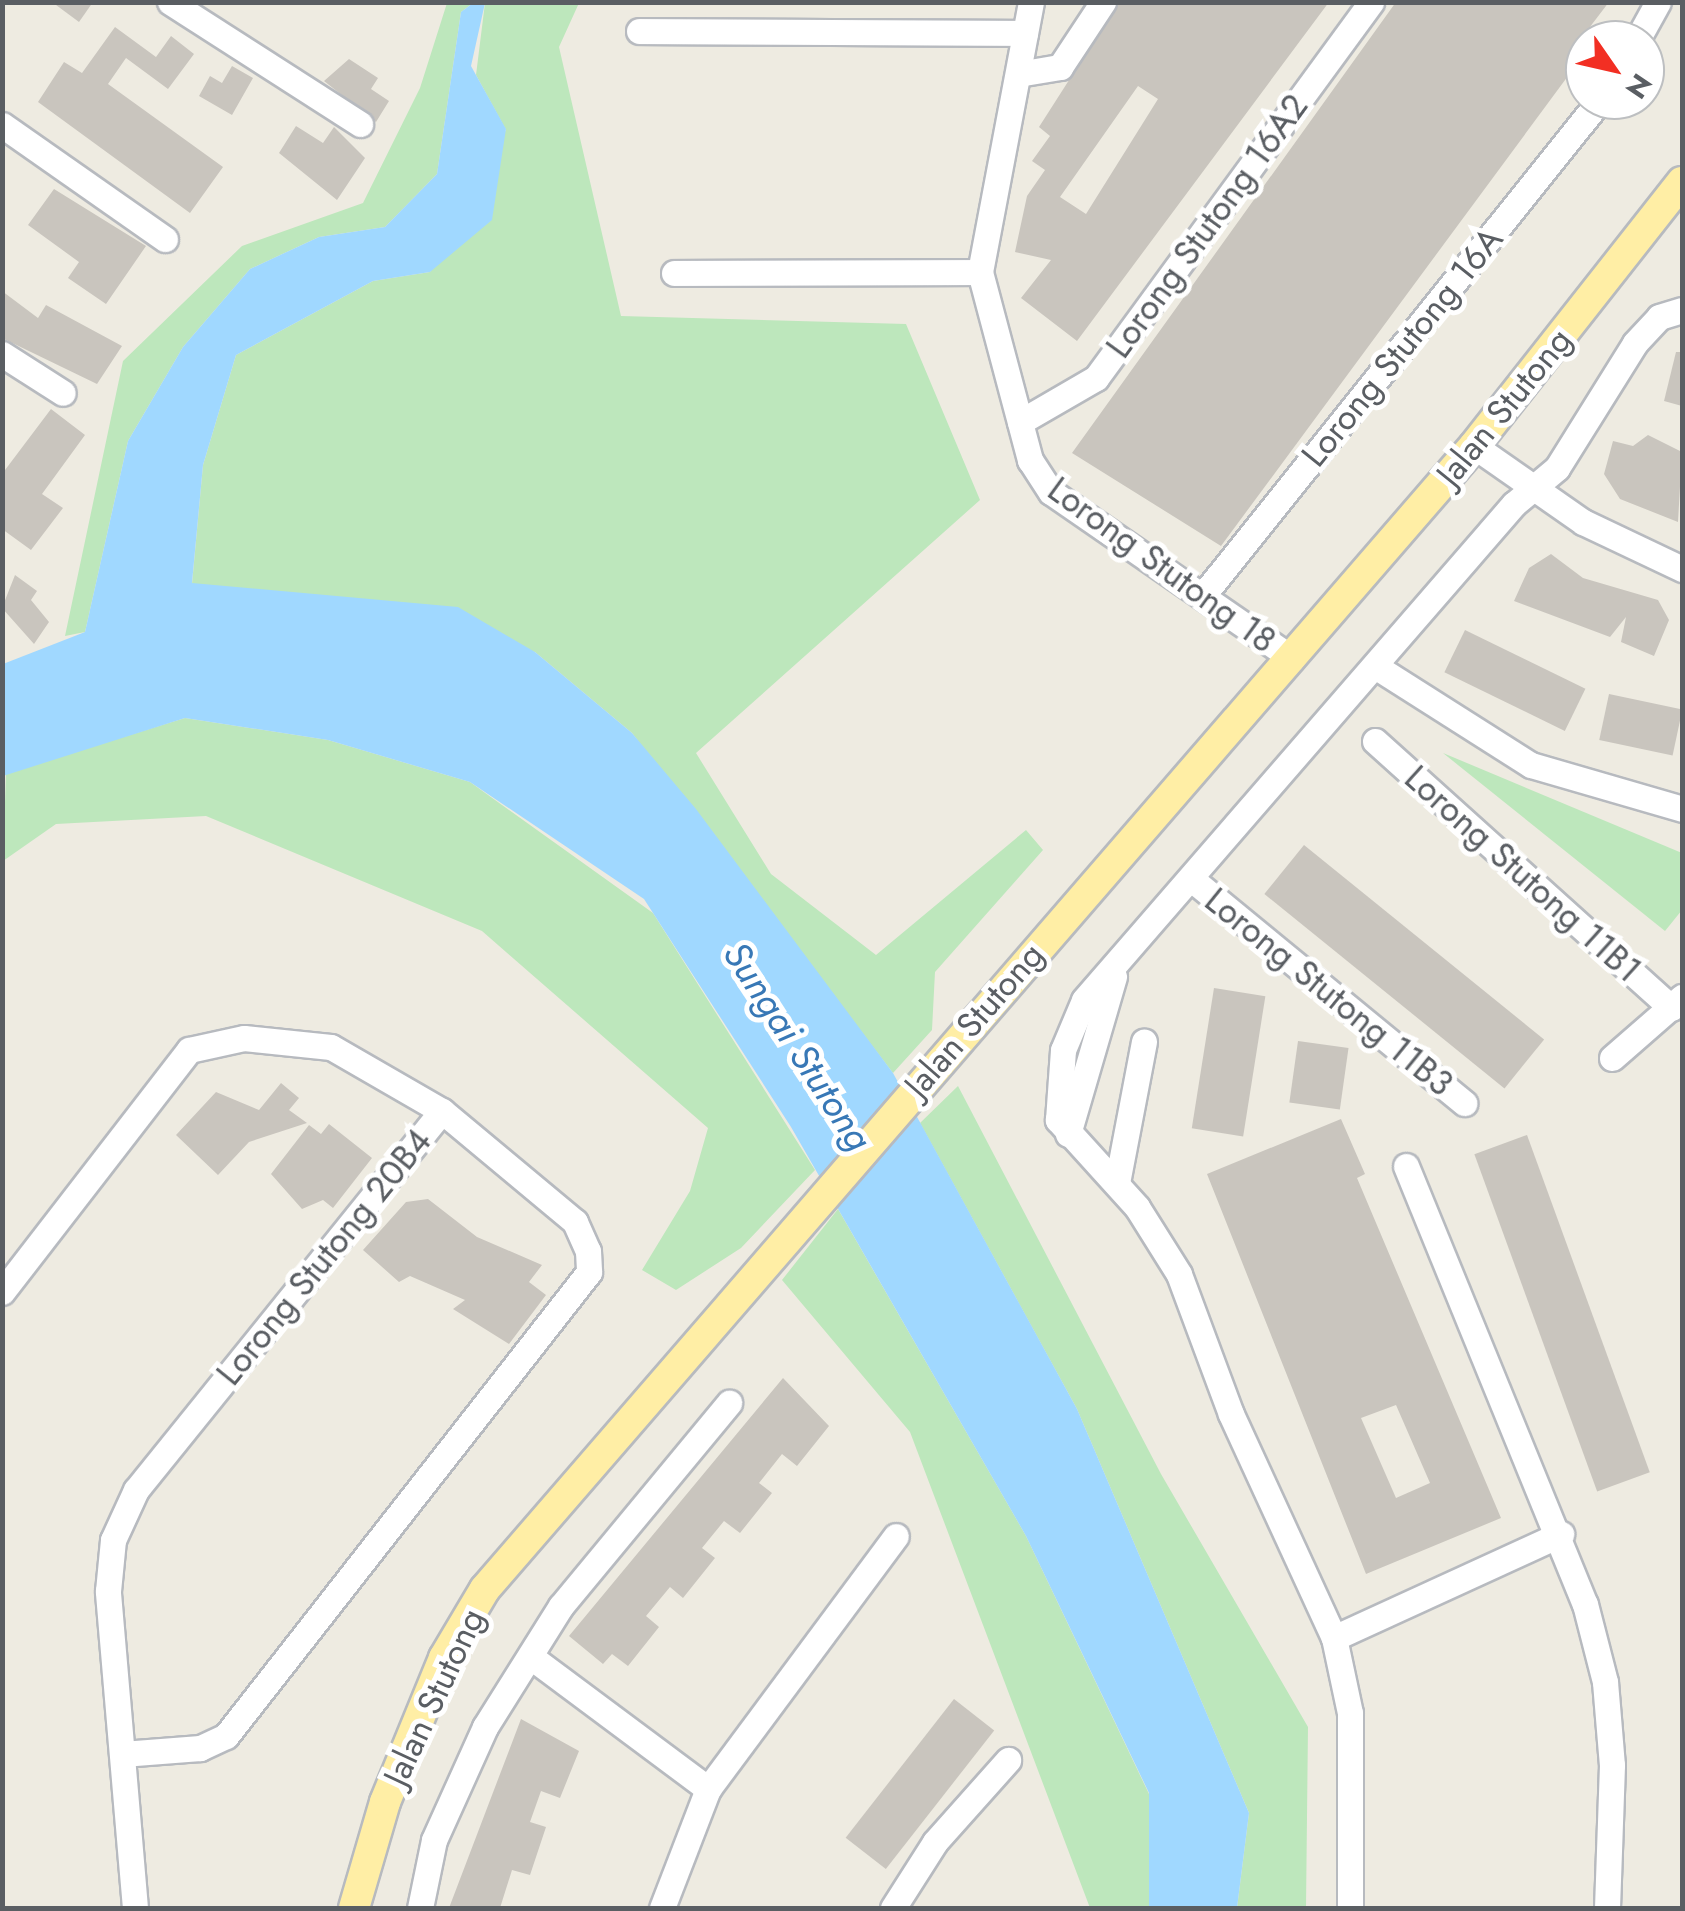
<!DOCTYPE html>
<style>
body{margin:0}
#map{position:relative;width:1685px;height:1911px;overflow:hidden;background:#eeebe1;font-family:Jost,sans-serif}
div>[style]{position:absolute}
.green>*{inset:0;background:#bde7bc}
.water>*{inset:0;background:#a0d8ff}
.building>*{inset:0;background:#c9c5be;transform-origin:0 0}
.roads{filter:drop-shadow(2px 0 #b7babf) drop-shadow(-2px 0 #b7babf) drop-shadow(0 2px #b7babf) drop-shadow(0 -2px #b7babf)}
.minor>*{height:25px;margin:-12.5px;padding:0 12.5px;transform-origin:12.5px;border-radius:12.5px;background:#fff}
.major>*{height:30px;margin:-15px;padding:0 15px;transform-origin:15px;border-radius:15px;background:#ffeea5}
span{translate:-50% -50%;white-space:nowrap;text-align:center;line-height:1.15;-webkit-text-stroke:10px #fff;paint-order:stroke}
.street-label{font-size:35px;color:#5a5e63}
.water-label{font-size:38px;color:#3878b6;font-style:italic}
.frame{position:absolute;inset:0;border:5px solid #5a5e63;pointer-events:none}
.north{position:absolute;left:1565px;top:20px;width:100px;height:100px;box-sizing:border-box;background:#fff;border:2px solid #bdbfc1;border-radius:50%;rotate:124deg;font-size:28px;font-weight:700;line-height:40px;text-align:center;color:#5a5e63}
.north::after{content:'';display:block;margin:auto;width:35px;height:45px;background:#f22f23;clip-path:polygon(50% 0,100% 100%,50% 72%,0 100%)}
</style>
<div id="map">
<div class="green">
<i style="clip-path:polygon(447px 3px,473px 3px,461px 12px,437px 174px,385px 227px,319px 237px,250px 269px,183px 347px,128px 441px,85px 632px,65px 636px,123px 361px,242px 246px,363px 203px,420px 88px)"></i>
<i style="clip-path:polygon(485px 3px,579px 3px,559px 47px,621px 316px,906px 324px,980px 500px,696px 753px,771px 874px,876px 955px,1026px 830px,1043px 850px,935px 972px,932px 1030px,893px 1073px,632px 733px,535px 652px,192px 584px,203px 465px,236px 355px,373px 281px,430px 272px,506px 130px,476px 75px)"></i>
<i style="clip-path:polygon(185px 718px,328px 740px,470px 782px,653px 913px,815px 1170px,741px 1248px,676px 1290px,642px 1270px,690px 1191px,708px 1128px,482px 931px,206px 816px,56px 824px,3px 861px,6px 773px)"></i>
<i style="clip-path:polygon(1443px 753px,1682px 853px,1682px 910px,1665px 931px)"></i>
<i style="clip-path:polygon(958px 1086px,1161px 1474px,1308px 1727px,1306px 1908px,1237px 1908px,1249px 1813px,1077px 1409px,920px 1123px)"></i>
<i style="clip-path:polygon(838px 1209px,1026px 1536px,1149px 1794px,1149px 1908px,1090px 1908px,910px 1432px,782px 1280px)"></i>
</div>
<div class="water">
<i style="clip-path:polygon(473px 3px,485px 3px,471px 66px,506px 129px,492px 220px,430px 272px,373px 281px,236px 355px,203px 465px,192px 583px,458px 607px,535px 652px,632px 733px,696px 809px,893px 1073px,1077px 1409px,1249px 1813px,1237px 1908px,1149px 1908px,1149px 1793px,1026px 1536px,791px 1127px,644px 899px,470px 782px,328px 740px,185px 718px,3px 776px,3px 664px,85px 632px,128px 441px,183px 347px,250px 269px,319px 237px,385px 227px,437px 174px,461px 12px)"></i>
</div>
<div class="building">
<i style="clip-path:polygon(52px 2px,93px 2px,79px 22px)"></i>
<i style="clip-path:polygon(evenodd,1119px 2px,1329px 2px,1077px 341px,1021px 298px,1051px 260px,1015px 252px,1027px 196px,1045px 170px,1032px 161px,1050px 136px,1039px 127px,1119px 2px,1138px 86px,1158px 99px,1086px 214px,1060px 197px,1138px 86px)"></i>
<i style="clip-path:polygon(1396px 2px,1609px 2px,1583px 36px,1585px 53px,1221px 546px,1072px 453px)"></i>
<i style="clip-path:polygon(115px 27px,156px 57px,171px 36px,194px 54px,168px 89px,126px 58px,108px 84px,223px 167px,190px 213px,38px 102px,64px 62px,82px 73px)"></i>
<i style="clip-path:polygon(349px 59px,378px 78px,371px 89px,389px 101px,376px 122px,324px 81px)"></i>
<i style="clip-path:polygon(232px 66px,253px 78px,232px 115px,199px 96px,210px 76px,222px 83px)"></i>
<i style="clip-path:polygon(296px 126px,323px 143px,334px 127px,365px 158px,337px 200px,279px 153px)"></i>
<i style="clip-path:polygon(54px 189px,146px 246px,106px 304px,68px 278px,79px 262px,28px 225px)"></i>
<i style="clip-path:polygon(2px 291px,38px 318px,46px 305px,122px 346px,97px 384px,2px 338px)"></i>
<i style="clip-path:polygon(1676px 352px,1682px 352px,1682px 406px,1664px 401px)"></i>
<i style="clip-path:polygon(51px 409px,85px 435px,42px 494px,63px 508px,31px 550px,2px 529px,2px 474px)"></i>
<i style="clip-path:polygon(1648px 435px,1682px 452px,1678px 522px,1620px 499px,1604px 474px,1613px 441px,1633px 446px)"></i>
<i style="clip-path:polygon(1551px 554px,1583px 578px,1658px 600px,1669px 620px,1654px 656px,1621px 642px,1626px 617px,1610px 637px,1514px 601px,1529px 568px)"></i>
<i style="clip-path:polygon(15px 575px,37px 591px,31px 600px,49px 622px,34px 644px,2px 608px)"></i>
<i style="left:1465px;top:630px;width:134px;height:47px;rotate:26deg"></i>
<i style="left:1609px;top:694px;width:75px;height:47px;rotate:12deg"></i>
<i style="left:1304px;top:845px;width:309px;height:63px;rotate:39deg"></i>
<i style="left:1214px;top:988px;width:52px;height:142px;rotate:9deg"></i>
<i style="left:1298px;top:1041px;width:51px;height:62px;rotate:8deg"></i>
<i style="clip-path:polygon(281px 1083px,299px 1098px,289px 1110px,307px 1123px,249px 1142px,218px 1175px,176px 1135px,216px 1092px,259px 1110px)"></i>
<i style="clip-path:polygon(evenodd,1341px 1119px,1365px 1174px,1357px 1178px,1501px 1518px,1366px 1574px,1207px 1174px,1341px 1119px,1396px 1405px,1430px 1483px,1396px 1498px,1361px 1418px,1396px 1405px)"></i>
<i style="clip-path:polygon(329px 1124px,372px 1158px,333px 1208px,323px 1200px,302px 1209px,271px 1174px,309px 1125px,321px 1134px)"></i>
<i style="left:1527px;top:1135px;width:359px;height:56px;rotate:70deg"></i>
<i style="clip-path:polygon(428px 1199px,477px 1237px,542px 1265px,529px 1282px,546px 1295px,509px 1344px,453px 1309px,465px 1300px,410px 1276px,399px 1282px,363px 1250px,406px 1202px)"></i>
<i style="clip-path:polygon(783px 1378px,829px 1426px,797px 1466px,782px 1454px,759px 1483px,772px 1493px,740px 1533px,724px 1521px,702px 1548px,715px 1558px,683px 1598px,670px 1587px,646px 1616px,659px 1627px,628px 1666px,612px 1654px,603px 1664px,569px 1636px)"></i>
<i style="left:954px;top:1699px;width:51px;height:176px;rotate:38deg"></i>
<i style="clip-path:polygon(521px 1719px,579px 1751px,560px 1798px,541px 1791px,530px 1822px,546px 1827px,530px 1875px,512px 1870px,500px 1908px,449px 1908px)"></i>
</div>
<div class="roads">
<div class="minor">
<i style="left:170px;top:2px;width:226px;rotate:32.7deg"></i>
<i style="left:1031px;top:2px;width:275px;rotate:100.7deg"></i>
<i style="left:980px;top:272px;width:195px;rotate:75.1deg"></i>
<i style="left:1030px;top:460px;width:38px;rotate:57deg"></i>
<i style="left:1051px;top:492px;width:293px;rotate:34.6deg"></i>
<i style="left:639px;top:31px;width:386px;rotate:0.3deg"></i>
<i style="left:1637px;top:40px;width:43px;rotate:-61.1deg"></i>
<i style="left:1018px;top:74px;width:43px;rotate:-9.5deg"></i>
<i style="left:1060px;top:67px;width:78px;rotate:-56.5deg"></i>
<i style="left:2px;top:125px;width:199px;rotate:35deg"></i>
<i style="left:674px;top:273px;width:306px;rotate:-0.2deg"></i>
<i style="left:2px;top:354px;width:72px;rotate:32.6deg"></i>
<i style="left:1020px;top:422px;width:88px;rotate:-30.1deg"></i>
<i style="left:1096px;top:378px;width:466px;rotate:-53.8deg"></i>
<i style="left:1474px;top:446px;width:133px;rotate:34.9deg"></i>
<i style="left:1583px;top:522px;width:110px;rotate:25.4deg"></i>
<i style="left:1204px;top:594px;width:633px;rotate:-51.28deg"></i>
<i style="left:1378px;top:668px;width:181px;rotate:32.4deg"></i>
<i style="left:1531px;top:765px;width:157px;rotate:16.2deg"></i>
<i style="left:1375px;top:741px;width:399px;rotate:42deg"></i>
<i style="left:1194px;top:881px;width:350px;rotate:39.4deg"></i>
<i style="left:1612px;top:1058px;width:93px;rotate:-41.1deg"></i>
<i style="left:1068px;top:1134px;width:164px;rotate:-73.7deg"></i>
<i style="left:1406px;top:1166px;width:473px;rotate:67.8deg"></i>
<i style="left:1585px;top:1604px;width:81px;rotate:75.6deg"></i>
<i style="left:1605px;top:1682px;width:83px;rotate:85.2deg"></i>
<i style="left:1612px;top:1765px;width:143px;rotate:92deg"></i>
<i style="left:1117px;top:1183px;width:144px;rotate:-79.2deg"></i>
<i style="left:2px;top:1292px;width:306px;rotate:-52.3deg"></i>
<i style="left:189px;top:1050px;width:56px;rotate:-12.3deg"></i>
<i style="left:244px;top:1038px;width:87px;rotate:5.9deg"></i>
<i style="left:331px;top:1047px;width:128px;rotate:30deg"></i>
<i style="left:442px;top:1111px;width:173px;rotate:39.8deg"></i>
<i style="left:575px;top:1222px;width:32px;rotate:66deg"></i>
<i style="left:588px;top:1251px;width:21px;rotate:87deg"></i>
<i style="left:589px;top:1272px;width:589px;rotate:128.04deg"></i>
<i style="left:226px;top:1736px;width:29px;rotate:155deg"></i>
<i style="left:200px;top:1748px;width:78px;rotate:175.6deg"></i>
<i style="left:1334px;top:1638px;width:250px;rotate:-24.6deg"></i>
<i style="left:531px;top:1657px;width:221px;rotate:36.7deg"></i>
<i style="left:135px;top:1908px;width:318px;rotate:-94.9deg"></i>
<i style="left:108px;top:1591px;width:51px;rotate:-84.4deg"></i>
<i style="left:113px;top:1540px;width:55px;rotate:-65.3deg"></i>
<i style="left:136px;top:1490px;width:487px;rotate:-51.1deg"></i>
<i style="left:420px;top:1908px;width:69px;rotate:-78.4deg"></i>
<i style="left:434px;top:1840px;width:124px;rotate:-65.7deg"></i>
<i style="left:485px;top:1727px;width:143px;rotate:-57.9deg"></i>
<i style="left:561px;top:1606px;width:264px;rotate:-50.4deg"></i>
<i style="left:662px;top:1908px;width:128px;rotate:-68.9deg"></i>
<i style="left:708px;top:1789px;width:315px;rotate:-53.4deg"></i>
<i style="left:893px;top:1908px;width:78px;rotate:-57.5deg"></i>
<i style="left:935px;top:1842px;width:110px;rotate:-48.3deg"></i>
<i style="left:1350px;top:1908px;width:195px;rotate:-90deg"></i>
<i style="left:1350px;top:1713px;width:77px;rotate:-102deg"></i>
<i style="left:1334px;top:1638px;width:247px;rotate:-114.7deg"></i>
<i style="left:1231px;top:1414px;width:149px;rotate:-110.4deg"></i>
<i style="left:1179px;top:1274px;width:79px;rotate:-122.1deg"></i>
<i style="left:1137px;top:1207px;width:118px;rotate:-132.2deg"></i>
<i style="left:1058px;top:1120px;width:70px;rotate:-85.9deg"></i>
<i style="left:1063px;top:1050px;width:54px;rotate:-67.2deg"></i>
<i style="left:1084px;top:1000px;width:656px;rotate:-49.08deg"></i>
<i style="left:1514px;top:504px;width:56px;rotate:-39.9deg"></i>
<i style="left:1557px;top:468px;width:147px;rotate:-58deg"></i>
<i style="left:1635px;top:343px;width:35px;rotate:-47deg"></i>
<i style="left:1659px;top:317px;width:24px;rotate:-17deg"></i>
</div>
<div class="major">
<i style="left:354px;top:1908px;width:110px;rotate:-73.7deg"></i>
<i style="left:385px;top:1802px;width:156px;rotate:-67.7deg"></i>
<i style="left:444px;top:1658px;width:80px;rotate:-59.3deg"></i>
<i style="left:485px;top:1589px;width:1511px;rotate:-49.13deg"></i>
<i style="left:1474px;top:446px;width:336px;rotate:-51.8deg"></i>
</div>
</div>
<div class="street-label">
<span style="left:1207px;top:226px;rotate:-54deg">Lorong Stutong 16A2</span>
<span style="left:1402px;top:347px;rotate:-51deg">Lorong Stutong 16A</span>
<span style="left:1504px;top:407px;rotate:-51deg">Jalan Stutong</span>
<span style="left:1162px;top:565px;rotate:36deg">Lorong Stutong 18</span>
<span style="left:1523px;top:874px;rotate:42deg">Lorong Stutong 11B1</span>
<span style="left:1329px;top:992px;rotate:39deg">Lorong Stutong 11B3</span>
<span style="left:974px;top:1020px;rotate:-49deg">Jalan Stutong</span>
<span style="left:324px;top:1257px;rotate:-51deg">Lorong Stutong 20B4</span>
<span style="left:434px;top:1697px;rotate:-65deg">Jalan Stutong</span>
</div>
<div class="water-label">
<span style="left:798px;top:1046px;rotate:57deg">Sungai Stutong</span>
</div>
<div class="frame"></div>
<div class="north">N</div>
</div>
